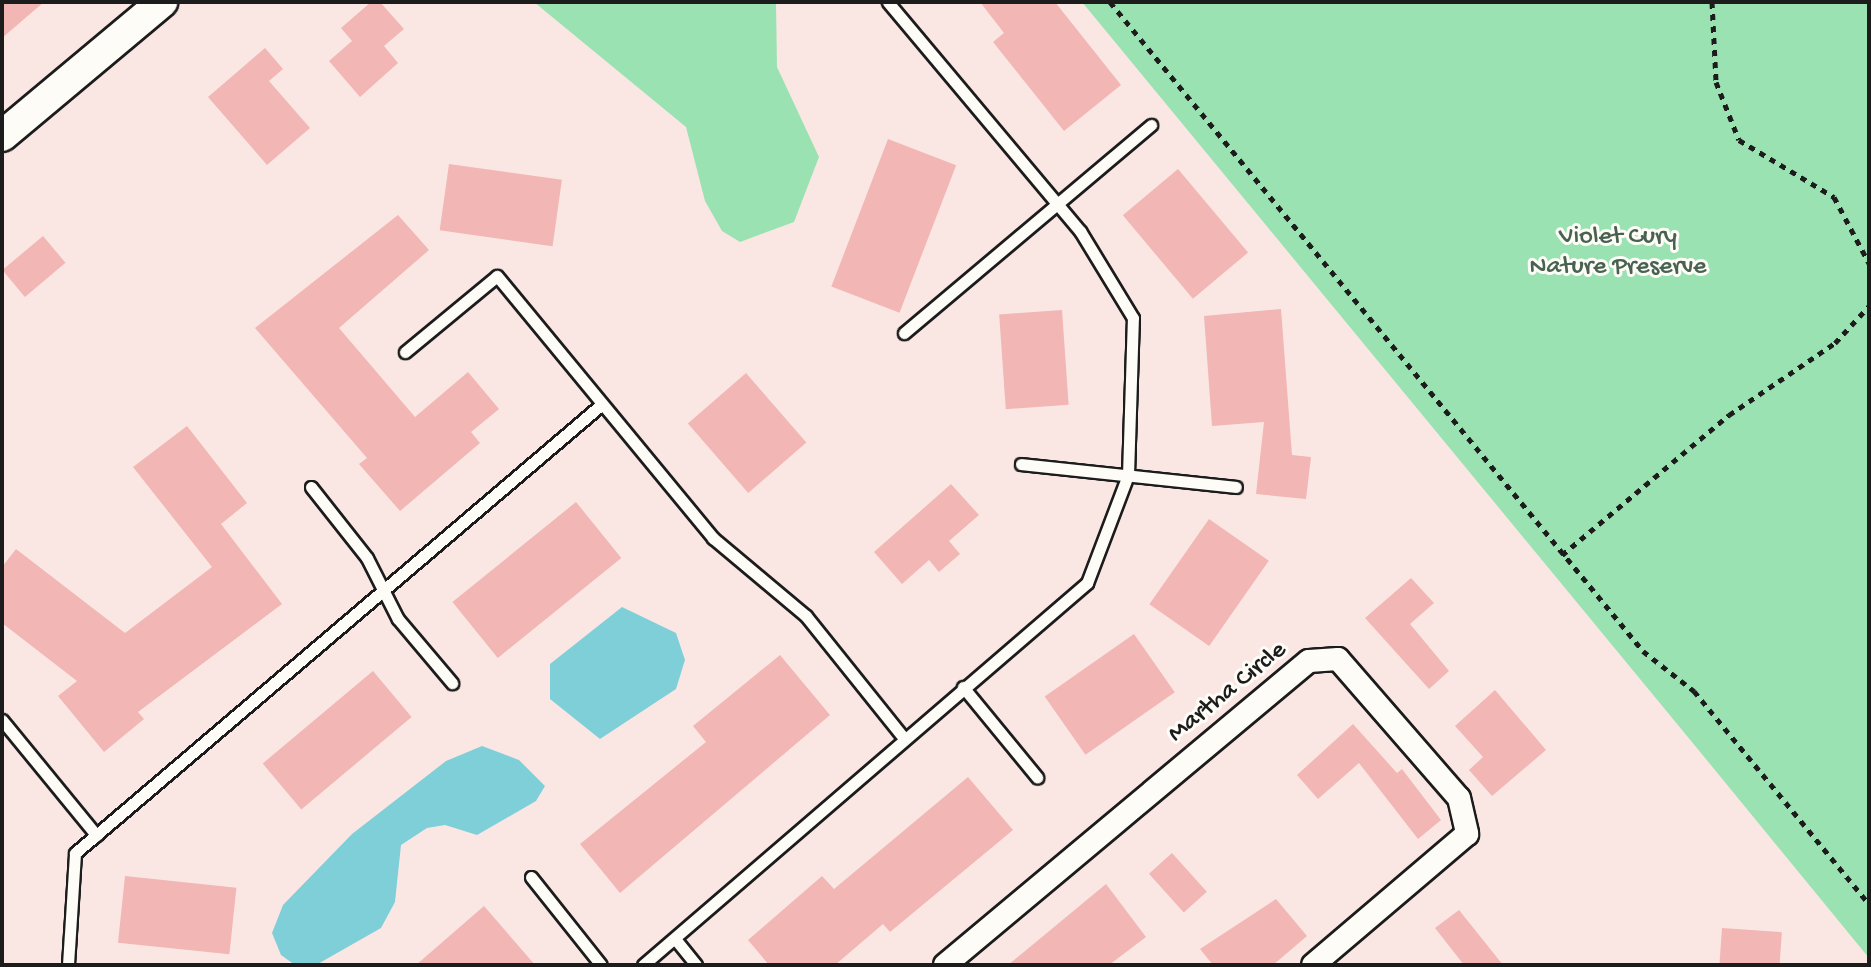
<!DOCTYPE html>
<style>
body{margin:0}
#map{position:relative;width:1871px;height:967px;overflow:hidden;background:#fae7e3;font-family:"Gochi Hand",sans-serif}
div>[style]{position:absolute}
.green>*{inset:0;background:#9ae2b1}
.water>*{inset:0;background:#7fcfd9}
.building>*{inset:0;background:#f2b6b4;transform-origin:0 0}
.path>*{height:5px;margin-top:-2.5px;transform-origin:0;background:repeating-linear-gradient(90deg,#1c1c1c 0 6px,transparent 0 12px)}
.roads{filter:drop-shadow(2px 0 #1c1c1c) drop-shadow(-2px 0 #1c1c1c) drop-shadow(0 2px #1c1c1c) drop-shadow(0 -2px #1c1c1c)}
.lane>*{height:11px;margin:-5.5px;padding:0 5.5px;transform-origin:5.5px;border-radius:5.5px;background:#fdfcf7}
.street>*{height:22px;margin:-11px;padding:0 11px;transform-origin:11px;border-radius:11px;background:#fdfcf7}
.secondary>*{height:30px;margin:-15px;padding:0 15px;transform-origin:15px;border-radius:15px;background:#fdfcf7}
span{translate:-50% -50%;white-space:nowrap;text-align:center;line-height:1.15;-webkit-text-stroke:6px #fdfcf7;paint-order:stroke}
.park-label{font-size:26px;color:#486150}
.street-label{font-size:26px;color:#1c1c1c}
.frame{position:absolute;inset:0;border:4px solid #1c1c1c;pointer-events:none}
</style>
<div id="map">
<div class="green">
<i style="clip-path:polygon(534px 2px,776px 2px,777px 67px,819px 157px,794px 222px,740px 242px,722px 231px,705px 201px,686px 127px)"></i>
<i style="clip-path:polygon(1082px 2px,1869px 2px,1869px 958px,1701px 753px)"></i>
</div>
<div class="water">
<i style="clip-path:polygon(622px 607px,676px 633px,685px 660px,676px 689px,600px 739px,550px 699px,550px 664px)"></i>
<i style="clip-path:polygon(482px 746px,519px 760px,545px 786px,536px 801px,477px 835px,445px 825px,427px 828px,401px 845px,395px 902px,381px 928px,316px 965px,295px 965px,281px 955px,272px 933px,283px 905px,352px 834px,446px 761px)"></i>
</div>
<div class="building">
<i style="clip-path:polygon(2px 2px,44px 2px,2px 38px)"></i>
<i style="clip-path:polygon(371px 2px,380px 2px,404px 29px,384px 46px,398px 63px,360px 97px,329px 61px,352px 41px,341px 28px)"></i>
<i style="clip-path:polygon(980px 2px,1055px 2px,1121px 85px,1064px 131px,993px 42px,1004px 33px)"></i>
<i style="clip-path:polygon(265px 48px,283px 69px,269px 81px,310px 128px,267px 165px,208px 97px)"></i>
<i style="left:888px;top:139px;width:73px;height:158px;rotate:21deg"></i>
<i style="left:449px;top:164px;width:114px;height:67px;rotate:8deg"></i>
<i style="left:1178px;top:169px;width:109px;height:72px;rotate:50deg"></i>
<i style="clip-path:polygon(398px 215px,429px 250px,339px 328px,415px 417px,468px 372px,499px 409px,471px 432px,480px 443px,400px 511px,359px 464px,367px 458px,255px 328px)"></i>
<i style="left:43px;top:236px;width:35px;height:53px;rotate:50deg"></i>
<i style="clip-path:polygon(1281px 309px,1292px 455px,1311px 457px,1306px 499px,1256px 494px,1264px 422px,1212px 426px,1204px 316px)"></i>
<i style="left:1062px;top:310px;width:95px;height:63px;rotate:86deg"></i>
<i style="left:746px;top:373px;width:92px;height:77px;rotate:49deg"></i>
<i style="clip-path:polygon(187px 426px,247px 503px,221px 524px,282px 604px,138px 712px,144px 719px,104px 752px,58px 696px,77px 681px,2px 623px,2px 567px,16px 549px,125px 633px,212px 567px,133px 467px)"></i>
<i style="clip-path:polygon(951px 484px,979px 515px,949px 541px,960px 554px,939px 572px,929px 560px,902px 584px,874px 552px)"></i>
<i style="left:576px;top:502px;width:72px;height:159px;rotate:51deg"></i>
<i style="left:1209px;top:519px;width:73px;height:104px;rotate:35deg"></i>
<i style="clip-path:polygon(1411px 578px,1434px 603px,1410px 624px,1449px 671px,1429px 689px,1365px 618px)"></i>
<i style="left:1134px;top:634px;width:71px;height:109px;rotate:55deg"></i>
<i style="clip-path:polygon(780px 655px,830px 715px,620px 893px,580px 844px,706px 742px,693px 726px)"></i>
<i style="left:373px;top:671px;width:60px;height:144px;rotate:50deg"></i>
<i style="clip-path:polygon(1495px 690px,1546px 750px,1492px 796px,1469px 770px,1483px 757px,1455px 726px)"></i>
<i style="clip-path:polygon(1353px 724px,1397px 773px,1402px 769px,1441px 820px,1418px 839px,1359px 763px,1318px 799px,1297px 775px)"></i>
<i style="clip-path:polygon(968px 777px,1013px 830px,890px 932px,883px 924px,835px 965px,769px 965px,748px 940px,822px 876px,834px 889px)"></i>
<i style="left:1172px;top:853px;width:52px;height:31px;rotate:48deg"></i>
<i style="left:125px;top:876px;width:112px;height:67px;rotate:6deg"></i>
<i style="clip-path:polygon(1106px 884px,1146px 937px,1109px 965px,1008px 965px)"></i>
<i style="clip-path:polygon(1276px 899px,1307px 936px,1273px 965px,1213px 965px,1200px 949px)"></i>
<i style="clip-path:polygon(484px 906px,535px 965px,416px 965px)"></i>
<i style="clip-path:polygon(1459px 910px,1503px 965px,1464px 965px,1435px 928px)"></i>
<i style="left:1722px;top:928px;width:60px;height:37px;rotate:4deg"></i>
</div>
<div class="path">
<i style="left:1110px;top:2px;width:840px;rotate:50.6deg"></i>
<i style="left:1643px;top:651px;width:65px;rotate:38.1deg"></i>
<i style="left:1694px;top:691px;width:276px;rotate:50.6deg"></i>
<i style="left:1712px;top:2px;width:80px;rotate:87.1deg"></i>
<i style="left:1716px;top:82px;width:62px;rotate:68.4deg"></i>
<i style="left:1739px;top:140px;width:111px;rotate:31deg"></i>
<i style="left:1834px;top:197px;width:75px;rotate:62.1deg"></i>
<i style="left:1562px;top:555px;width:218px;rotate:-40deg"></i>
<i style="left:1729px;top:415px;width:128px;rotate:-34.2deg"></i>
<i style="left:1835px;top:343px;width:50px;rotate:-47.4deg"></i>
</div>
<div class="roads">
<div class="lane">
<i style="left:904px;top:333px;width:323px;rotate:-40.1deg"></i>
<i style="left:405px;top:352px;width:119px;rotate:-39.6deg"></i>
<i style="left:497px;top:276px;width:340px;rotate:50.5deg"></i>
<i style="left:713px;top:538px;width:121px;rotate:40deg"></i>
<i style="left:806px;top:616px;width:155px;rotate:51.3deg"></i>
<i style="left:1021px;top:464px;width:216px;rotate:6.1deg"></i>
<i style="left:311px;top:487px;width:90px;rotate:51.7deg"></i>
<i style="left:367px;top:558px;width:68px;rotate:63.1deg"></i>
<i style="left:398px;top:619px;width:84px;rotate:49.8deg"></i>
<i style="left:963px;top:687px;width:117px;rotate:50.6deg"></i>
<i style="left:2px;top:720px;width:149px;rotate:50.7deg"></i>
<i style="left:531px;top:877px;width:112px;rotate:51.5deg"></i>
<i style="left:676px;top:940px;width:32px;rotate:51deg"></i>
<i style="left:68px;top:965px;width:112px;rotate:-86.4deg"></i>
<i style="left:75px;top:853px;width:692px;rotate:-40.43deg"></i>
<i style="left:643px;top:965px;width:586px;rotate:-40.71deg"></i>
<i style="left:1087px;top:583px;width:116px;rotate:-69.2deg"></i>
<i style="left:1128px;top:475px;width:157px;rotate:-88.2deg"></i>
<i style="left:1133px;top:318px;width:102px;rotate:-121.3deg"></i>
<i style="left:1080px;top:231px;width:299px;rotate:-130deg"></i>
</div>
<div class="street">
<i style="left:945px;top:965px;width:474px;rotate:-39.9deg"></i>
<i style="left:1309px;top:661px;width:29px;rotate:-4deg"></i>
<i style="left:1338px;top:659px;width:184px;rotate:49deg"></i>
<i style="left:1459px;top:798px;width:37px;rotate:77deg"></i>
<i style="left:1467px;top:834px;width:202px;rotate:139.6deg"></i>
</div>
<div class="secondary">
<i style="left:2px;top:136px;width:209px;rotate:-39.9deg"></i>
</div>
</div>
<div class="park-label">
<span style="left:1618px;top:253px">Violet Cury<br>Nature Preserve</span>
</div>
<div class="street-label">
<span style="left:1228px;top:693px;rotate:-39deg">Martha Circle</span>
</div>
<div class="frame"></div>
</div>
